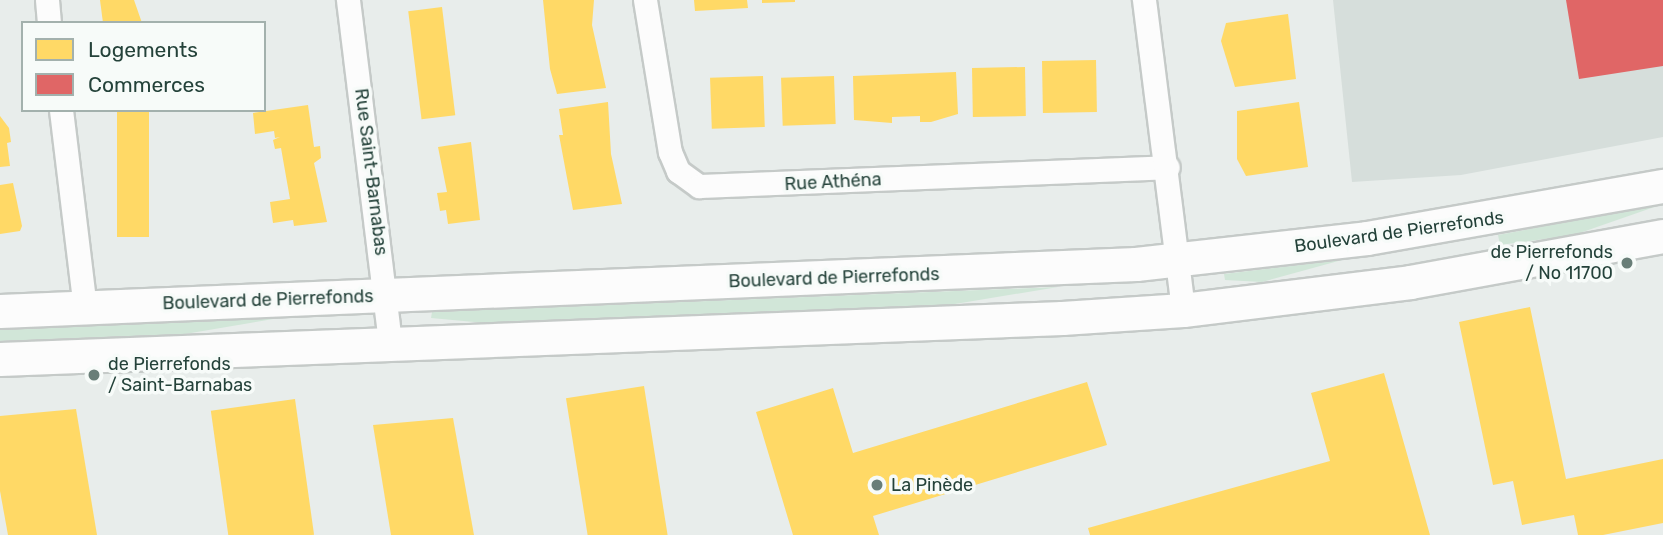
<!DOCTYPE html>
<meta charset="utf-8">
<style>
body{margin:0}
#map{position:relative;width:1663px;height:535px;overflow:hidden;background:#e8edeb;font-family:Rubik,sans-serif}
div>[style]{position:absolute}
.built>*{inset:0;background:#d6dedb}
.green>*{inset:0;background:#d1e6d8}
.homes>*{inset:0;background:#ffd966;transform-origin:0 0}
.shops>*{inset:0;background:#e06666}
.roads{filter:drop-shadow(2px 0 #c5cac8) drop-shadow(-2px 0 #c5cac8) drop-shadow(0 2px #c5cac8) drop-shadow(0 -2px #c5cac8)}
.minor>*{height:23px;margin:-11.5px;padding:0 11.5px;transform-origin:11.5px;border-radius:11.5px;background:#fcfcfc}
.secondary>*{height:33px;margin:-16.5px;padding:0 16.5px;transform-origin:16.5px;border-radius:16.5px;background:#fcfcfc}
.dots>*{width:19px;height:19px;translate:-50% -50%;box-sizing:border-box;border:4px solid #f7fbf9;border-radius:50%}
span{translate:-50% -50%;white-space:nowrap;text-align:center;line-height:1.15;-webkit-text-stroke:7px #f7fbf9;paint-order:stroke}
.street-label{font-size:18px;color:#24423a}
.poi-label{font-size:18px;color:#24423a}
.right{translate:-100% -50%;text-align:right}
.left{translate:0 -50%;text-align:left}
.legend{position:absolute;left:21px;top:21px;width:245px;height:91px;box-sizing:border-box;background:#f7fbf9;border:2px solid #a3b1ad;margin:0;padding:9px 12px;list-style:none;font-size:21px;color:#24423a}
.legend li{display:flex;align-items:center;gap:14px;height:35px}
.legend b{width:35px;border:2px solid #a3b1ad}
</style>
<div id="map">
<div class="built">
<i style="clip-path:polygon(1333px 0,1663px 0,1663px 137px,1461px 175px,1352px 182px)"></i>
</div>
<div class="green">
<i style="clip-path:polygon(1663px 204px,1574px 235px,1500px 245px,1498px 235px)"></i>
<i style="clip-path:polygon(1342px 260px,1262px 282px,1225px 280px,1224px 274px)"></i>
<i style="clip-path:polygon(1058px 287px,949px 305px,485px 323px,431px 318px,432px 312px)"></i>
<i style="clip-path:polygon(285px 317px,185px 334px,0 341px,0 328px)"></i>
</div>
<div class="homes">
<i style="clip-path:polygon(100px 0,134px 0,142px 23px,103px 23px)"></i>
<i style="clip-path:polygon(543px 0,594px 0,592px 25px,606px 88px,557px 94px,550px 69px)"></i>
<i style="clip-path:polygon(694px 0,747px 0,748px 8px,695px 11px)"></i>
<i style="clip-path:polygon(762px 0,795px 0,795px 2px,762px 3px)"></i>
<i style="left:442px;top:7px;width:109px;height:34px;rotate:83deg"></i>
<i style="clip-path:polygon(1288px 14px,1296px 79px,1235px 87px,1221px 41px,1226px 23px)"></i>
<i style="left:1096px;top:60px;width:52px;height:54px;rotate:89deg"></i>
<i style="left:1025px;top:67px;width:49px;height:53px;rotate:89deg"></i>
<i style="clip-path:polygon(956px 72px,958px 114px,931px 122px,920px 122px,920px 116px,892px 117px,892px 123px,854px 120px,853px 76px)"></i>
<i style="left:763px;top:76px;width:51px;height:53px;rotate:88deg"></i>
<i style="left:834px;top:76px;width:48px;height:53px;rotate:88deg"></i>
<i style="clip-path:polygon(608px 102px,611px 154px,622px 204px,573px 210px,559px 135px,563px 135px,559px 109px)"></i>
<i style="clip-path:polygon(1299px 102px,1308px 167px,1246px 176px,1237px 159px,1237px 111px)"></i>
<i style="clip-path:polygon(308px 105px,314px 147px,320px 146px,321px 158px,314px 163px,327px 222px,294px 226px,293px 220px,273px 223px,270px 202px,290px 199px,281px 148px,275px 149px,273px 140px,280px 137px,275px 138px,274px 131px,255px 134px,253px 113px)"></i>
<i style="left:117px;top:110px;width:32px;height:127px"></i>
<i style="clip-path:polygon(0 116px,9px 128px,11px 142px,7px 143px,10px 166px,0 167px)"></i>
<i style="clip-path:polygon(471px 142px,480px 220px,448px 224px,446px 210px,440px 211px,437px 193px,447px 192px,438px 147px)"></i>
<i style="clip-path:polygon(13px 183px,22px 226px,20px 231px,0 234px,0 185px)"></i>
<i style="clip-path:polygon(1530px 307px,1566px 479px,1663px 459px,1663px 523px,1603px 535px,1578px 535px,1574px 515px,1522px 525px,1513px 481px,1493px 485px,1459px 322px)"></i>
<i style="clip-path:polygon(1384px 373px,1430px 535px,1090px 535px,1088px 528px,1330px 461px,1311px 393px)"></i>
<i style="clip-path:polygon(1087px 382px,1107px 445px,873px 516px,879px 535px,793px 535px,756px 412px,833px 388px,853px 453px)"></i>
<i style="left:644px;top:386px;width:151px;height:79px;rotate:81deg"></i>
<i style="left:295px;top:399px;width:137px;height:85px;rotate:82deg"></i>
<i style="clip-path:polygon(76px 409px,97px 535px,8px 535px,0 491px,0 416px)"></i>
<i style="clip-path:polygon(453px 418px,474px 535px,391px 535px,373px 425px)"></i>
</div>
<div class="shops">
<i style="clip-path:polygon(1566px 0,1663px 0,1663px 66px,1579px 79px)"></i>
</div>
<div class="roads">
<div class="minor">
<i style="left:47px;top:0;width:23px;rotate:85deg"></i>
<i style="left:348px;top:0;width:347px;rotate:83deg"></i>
<i style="left:645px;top:0;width:154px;rotate:80.7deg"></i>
<i style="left:670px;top:152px;width:21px;rotate:67deg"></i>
<i style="left:678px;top:171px;width:26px;rotate:36deg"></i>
<i style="left:699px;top:186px;width:469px;rotate:-2.3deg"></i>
<i style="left:1144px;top:0;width:312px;rotate:82.8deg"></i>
<i style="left:61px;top:110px;width:199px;rotate:83.1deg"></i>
</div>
<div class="secondary">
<i style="left:0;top:311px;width:1137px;rotate:-2.37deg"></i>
<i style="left:1136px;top:264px;width:232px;rotate:-6.4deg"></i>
<i style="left:1367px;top:238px;width:301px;rotate:-10deg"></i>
<i style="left:0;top:359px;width:1063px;rotate:-2.21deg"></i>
<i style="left:1062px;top:318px;width:121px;rotate:-3.8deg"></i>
<i style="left:1183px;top:310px;width:229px;rotate:-7deg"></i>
<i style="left:1410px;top:282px;width:257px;rotate:-10.3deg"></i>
</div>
</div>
<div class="dots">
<i style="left:1627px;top:263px;background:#697e78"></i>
<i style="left:94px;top:375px;background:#697e78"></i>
<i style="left:877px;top:485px;background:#697e78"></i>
</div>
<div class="street-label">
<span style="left:371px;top:172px;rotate:83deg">Rue Saint-Barnabas</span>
<span style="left:833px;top:182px;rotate:-3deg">Rue Athéna</span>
<span style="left:1399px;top:232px;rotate:-8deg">Boulevard de Pierrefonds</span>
<span style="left:834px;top:278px;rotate:-2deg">Boulevard de Pierrefonds</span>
<span style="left:268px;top:300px;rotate:-2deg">Boulevard de Pierrefonds</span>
</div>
<div class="poi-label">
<span class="right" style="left:1613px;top:263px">de Pierrefonds<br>/ No 11700</span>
<span class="left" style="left:108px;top:375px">de Pierrefonds<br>/ Saint-Barnabas</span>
<span class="left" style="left:891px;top:485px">La Pinède</span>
</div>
<ul class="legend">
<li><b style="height:19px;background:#ffd966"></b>Logements</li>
<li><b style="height:19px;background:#e06666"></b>Commerces</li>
</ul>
</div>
